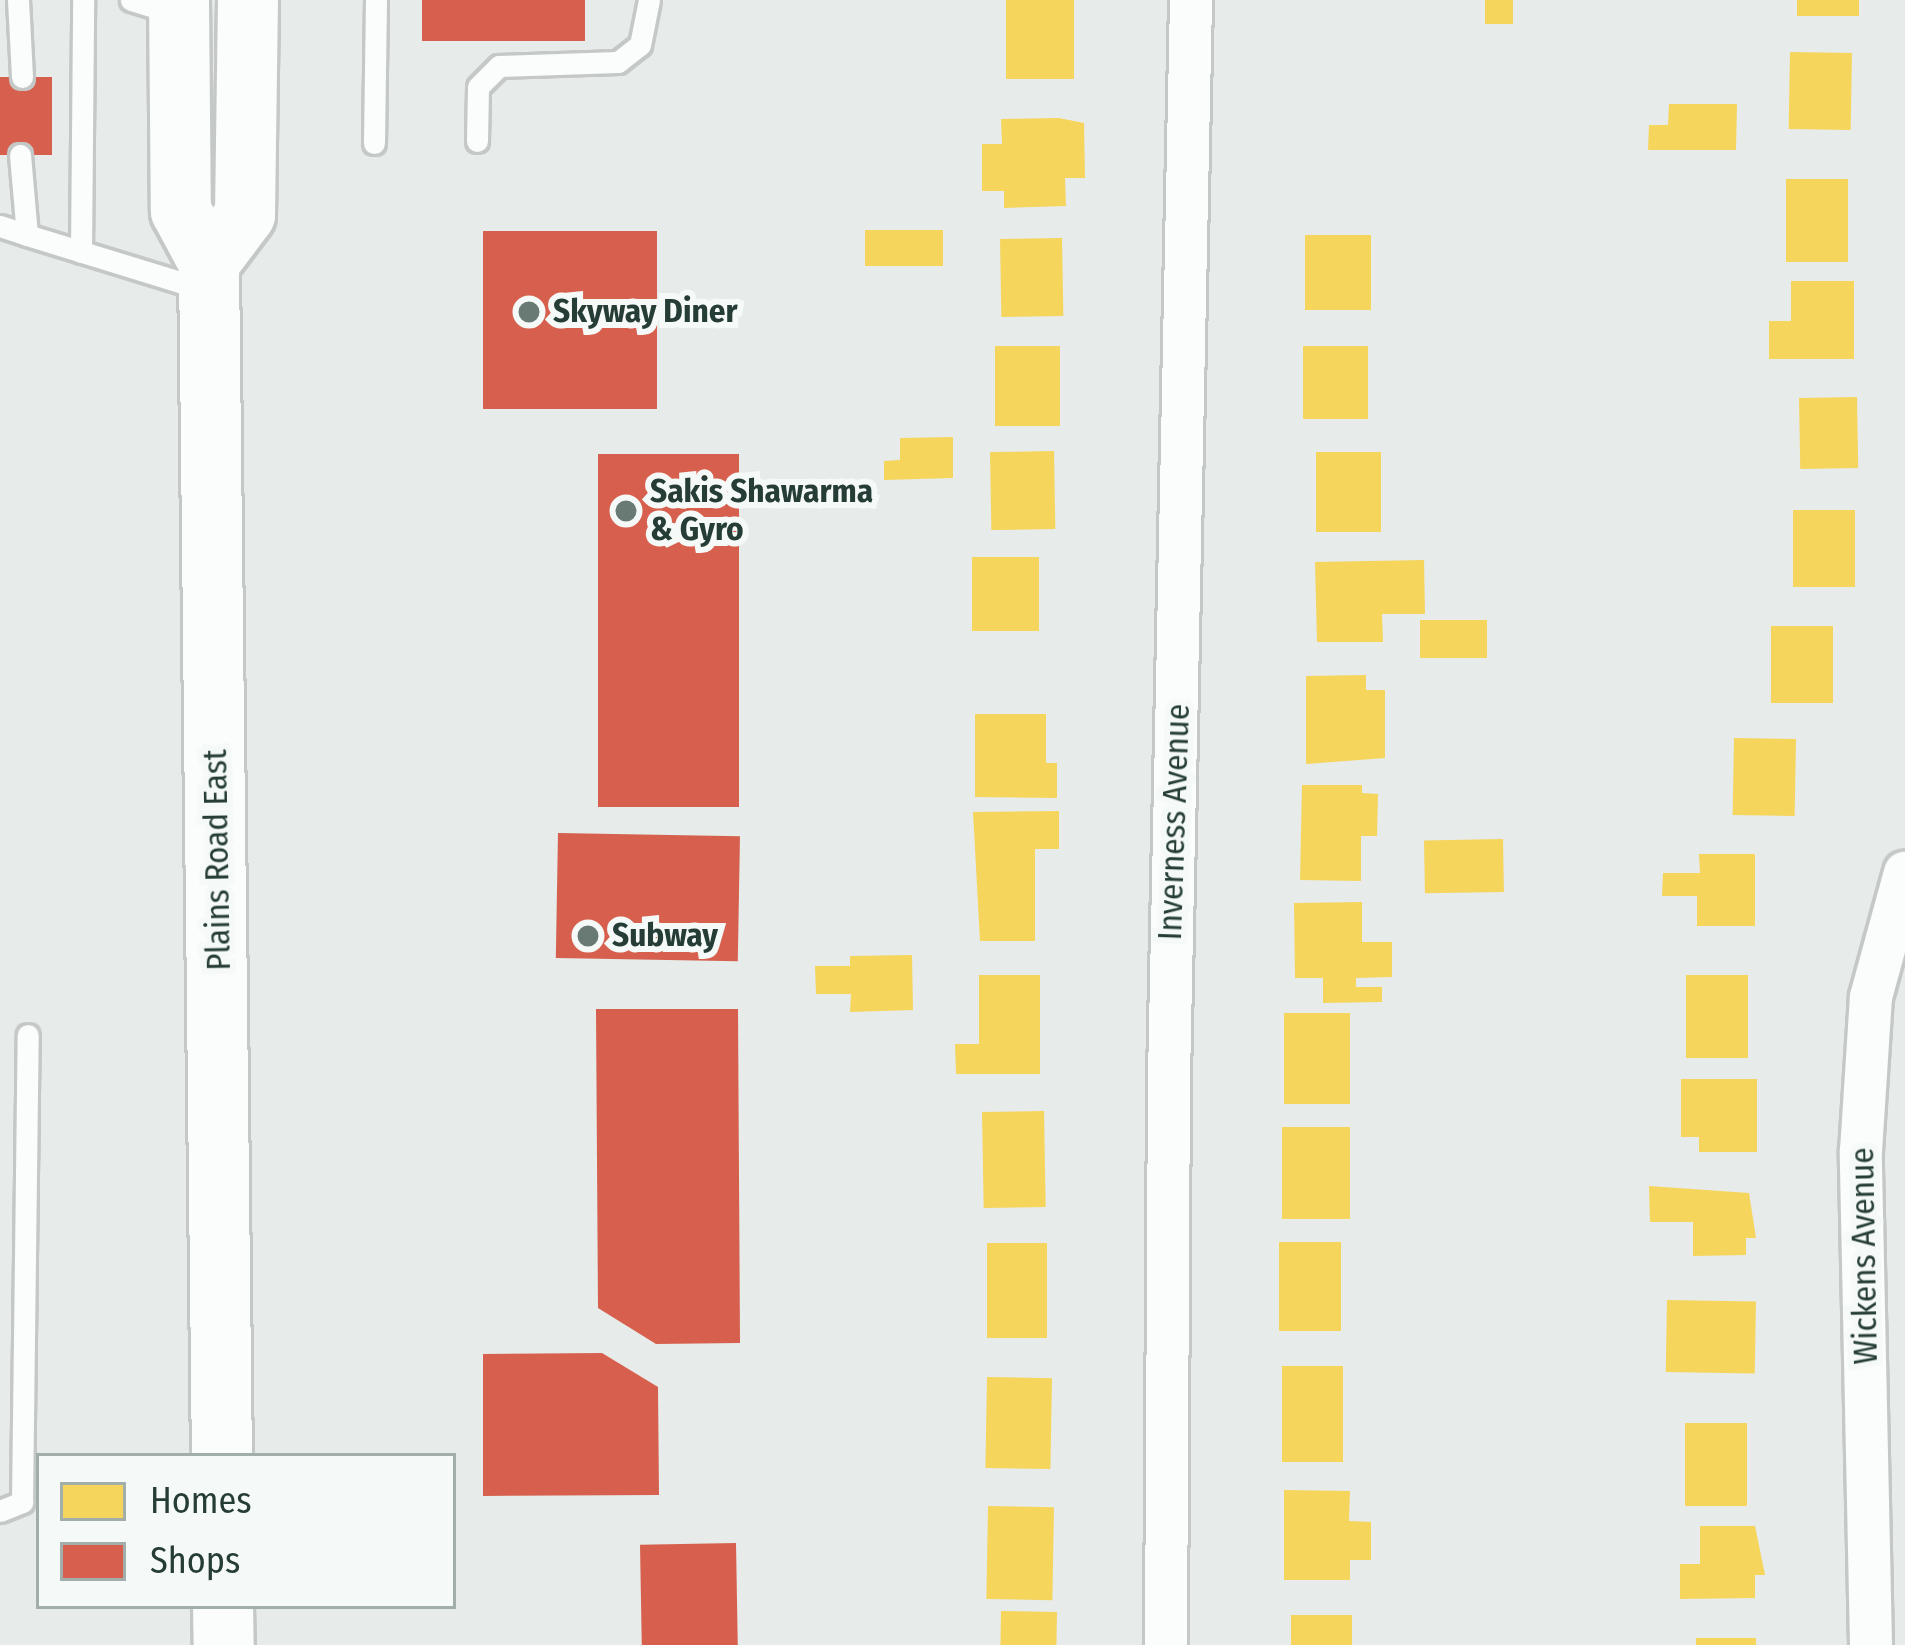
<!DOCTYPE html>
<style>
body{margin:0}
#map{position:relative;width:1905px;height:1645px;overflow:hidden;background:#e7ebe9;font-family:"Fira Sans Condensed",sans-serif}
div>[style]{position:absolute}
.homes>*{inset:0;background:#f6d55c;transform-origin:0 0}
.shops>*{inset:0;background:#d6604d;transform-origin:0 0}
.roads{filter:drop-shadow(3px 0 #c4c8c6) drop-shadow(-3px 0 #c4c8c6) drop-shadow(0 3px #c4c8c6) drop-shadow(0 -3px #c4c8c6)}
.lane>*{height:21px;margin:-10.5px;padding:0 10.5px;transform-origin:10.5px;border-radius:10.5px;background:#fbfcfc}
.street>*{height:42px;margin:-21px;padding:0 21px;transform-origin:21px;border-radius:21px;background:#fbfcfc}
.secondary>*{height:60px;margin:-30px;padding:0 30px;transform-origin:30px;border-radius:30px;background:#fbfcfc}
.dots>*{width:33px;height:33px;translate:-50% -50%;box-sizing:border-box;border:6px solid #f5f9f7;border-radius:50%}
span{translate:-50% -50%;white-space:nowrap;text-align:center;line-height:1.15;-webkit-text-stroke:12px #f5f9f7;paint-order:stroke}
.poi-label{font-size:33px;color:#253d36;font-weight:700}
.left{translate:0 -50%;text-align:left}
.street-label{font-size:33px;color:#253d36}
.legend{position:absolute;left:36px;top:1453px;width:420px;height:156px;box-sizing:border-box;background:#f5f9f7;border:3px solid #a2aeaa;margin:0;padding:15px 21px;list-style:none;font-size:36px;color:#253d36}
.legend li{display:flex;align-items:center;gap:24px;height:60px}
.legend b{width:60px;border:3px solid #a2aeaa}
</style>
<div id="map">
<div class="homes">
<i style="left:1006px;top:0;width:68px;height:79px"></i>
<i style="left:1485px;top:0;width:28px;height:24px"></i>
<i style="left:1797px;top:0;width:62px;height:16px"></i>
<i style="left:1852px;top:53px;width:77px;height:62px;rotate:91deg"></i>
<i style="clip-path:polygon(1669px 104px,1737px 104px,1736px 150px,1648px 150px,1649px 125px,1668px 125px)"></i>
<i style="clip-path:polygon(1059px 118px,1084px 123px,1085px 178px,1065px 178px,1066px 206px,1004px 208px,1004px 191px,982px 191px,982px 144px,1002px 144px,1001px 119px)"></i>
<i style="left:1786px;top:179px;width:62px;height:83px"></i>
<i style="left:943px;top:230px;width:36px;height:78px;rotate:90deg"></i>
<i style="left:1371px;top:235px;width:75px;height:66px;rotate:90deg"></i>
<i style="left:1062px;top:238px;width:78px;height:62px;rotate:89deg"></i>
<i style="clip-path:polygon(1791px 281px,1854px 281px,1854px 359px,1769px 359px,1769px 321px,1791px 321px)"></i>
<i style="left:995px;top:346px;width:65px;height:80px"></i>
<i style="left:1303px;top:346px;width:65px;height:73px"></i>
<i style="left:1857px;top:397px;width:71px;height:58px;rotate:89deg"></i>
<i style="clip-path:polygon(953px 437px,953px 478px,884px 480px,884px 461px,900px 460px,900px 438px)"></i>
<i style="left:1054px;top:451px;width:78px;height:64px;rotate:89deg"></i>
<i style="left:1316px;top:452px;width:65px;height:80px"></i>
<i style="left:1793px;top:510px;width:62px;height:77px"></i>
<i style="left:972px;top:557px;width:67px;height:74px"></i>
<i style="clip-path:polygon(1424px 560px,1425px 614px,1382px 614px,1383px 642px,1317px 642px,1315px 562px)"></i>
<i style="left:1420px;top:620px;width:67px;height:38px"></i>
<i style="left:1771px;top:626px;width:62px;height:77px"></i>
<i style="clip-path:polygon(1366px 675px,1366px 690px,1385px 690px,1385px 758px,1306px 764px,1306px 676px)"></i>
<i style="clip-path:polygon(975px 714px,1046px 714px,1046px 763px,1057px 763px,1057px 798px,975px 797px)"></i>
<i style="left:1734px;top:738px;width:62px;height:77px;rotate:1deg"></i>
<i style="clip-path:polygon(1302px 785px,1362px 785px,1362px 793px,1378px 794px,1377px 836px,1361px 836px,1361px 881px,1300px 880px)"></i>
<i style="clip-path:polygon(1059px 811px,1059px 849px,1035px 849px,1035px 941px,980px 941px,973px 812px)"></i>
<i style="left:1503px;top:839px;width:53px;height:79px;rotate:89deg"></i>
<i style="clip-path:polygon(1699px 854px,1755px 854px,1755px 926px,1697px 926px,1697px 896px,1662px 896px,1663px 873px,1700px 873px)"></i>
<i style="clip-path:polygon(1362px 902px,1362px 942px,1392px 942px,1392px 977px,1356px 978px,1356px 987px,1382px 987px,1382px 1002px,1323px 1003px,1323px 978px,1295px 978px,1294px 903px)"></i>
<i style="clip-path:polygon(912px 955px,913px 1010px,850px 1012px,851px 994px,816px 994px,815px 966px,850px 966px,850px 956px)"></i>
<i style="clip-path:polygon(979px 975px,1040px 975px,1040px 1074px,956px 1074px,955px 1044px,979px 1044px)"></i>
<i style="left:1686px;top:975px;width:62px;height:83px"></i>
<i style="left:1284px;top:1013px;width:66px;height:91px"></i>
<i style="clip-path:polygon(1681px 1079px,1757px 1079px,1757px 1152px,1699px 1152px,1699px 1137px,1681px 1137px)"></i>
<i style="left:1044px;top:1111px;width:96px;height:62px;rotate:89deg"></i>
<i style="left:1282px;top:1127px;width:68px;height:92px"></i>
<i style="clip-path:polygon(1649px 1186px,1749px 1193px,1756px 1238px,1746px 1238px,1746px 1255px,1693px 1256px,1693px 1222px,1650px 1222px)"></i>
<i style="left:1279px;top:1242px;width:62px;height:89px"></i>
<i style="left:987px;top:1243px;width:60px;height:95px"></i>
<i style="left:1667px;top:1300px;width:89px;height:72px;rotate:1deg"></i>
<i style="left:1282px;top:1366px;width:61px;height:96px"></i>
<i style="left:987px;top:1377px;width:65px;height:91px;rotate:1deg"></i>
<i style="left:1685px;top:1423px;width:62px;height:83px"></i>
<i style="clip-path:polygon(1284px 1490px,1350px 1491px,1349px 1521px,1371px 1522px,1371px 1560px,1350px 1560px,1350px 1580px,1284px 1580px)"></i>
<i style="left:988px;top:1506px;width:66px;height:93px;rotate:1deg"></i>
<i style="clip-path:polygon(1700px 1526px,1755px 1526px,1765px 1575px,1755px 1575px,1755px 1598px,1680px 1599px,1680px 1564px,1700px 1564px)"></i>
<i style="left:1001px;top:1611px;width:56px;height:34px;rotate:1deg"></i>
<i style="left:1291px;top:1615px;width:61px;height:30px"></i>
<i style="left:1696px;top:1638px;width:60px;height:7px"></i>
</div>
<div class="shops">
<i style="left:422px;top:0;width:163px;height:41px"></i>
<i style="left:0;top:77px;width:52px;height:78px"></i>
<i style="left:483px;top:231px;width:174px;height:178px"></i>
<i style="left:598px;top:454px;width:141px;height:353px"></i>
<i style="left:558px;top:833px;width:182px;height:125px;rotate:1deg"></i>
<i style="clip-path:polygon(596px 1009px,738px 1009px,740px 1343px,656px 1344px,598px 1308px)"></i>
<i style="clip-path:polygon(602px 1353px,658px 1387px,659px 1495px,483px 1496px,483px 1354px)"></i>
<i style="left:736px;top:1543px;width:102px;height:96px;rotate:89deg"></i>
</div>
<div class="roads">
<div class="lane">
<i style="left:18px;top:0;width:77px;rotate:87deg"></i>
<i style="left:131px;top:0;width:48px;rotate:16.9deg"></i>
<i style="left:477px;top:141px;width:54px;rotate:-88.9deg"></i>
<i style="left:478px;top:87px;width:30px;rotate:-45deg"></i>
<i style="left:499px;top:66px;width:119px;rotate:-1.9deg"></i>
<i style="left:618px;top:62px;width:28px;rotate:-38deg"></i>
<i style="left:640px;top:45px;width:46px;rotate:-78.7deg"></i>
<i style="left:374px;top:143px;width:143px;rotate:-89.2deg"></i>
<i style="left:20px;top:155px;width:80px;rotate:85deg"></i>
<i style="left:27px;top:235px;width:184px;rotate:17.1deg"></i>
<i style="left:0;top:226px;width:28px;rotate:18deg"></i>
<i style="left:81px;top:252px;width:252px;rotate:-89.5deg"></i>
<i style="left:0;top:1511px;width:24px;rotate:-22deg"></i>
<i style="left:22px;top:1502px;width:467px;rotate:-89.3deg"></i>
</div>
<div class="street">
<i style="left:1166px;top:1645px;width:567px;rotate:-89.7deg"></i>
<i style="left:1169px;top:1078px;width:1078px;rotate:-88.83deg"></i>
<i style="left:1871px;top:1645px;width:494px;rotate:-91.2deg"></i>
<i style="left:1861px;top:1151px;width:154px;rotate:-86.3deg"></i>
<i style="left:1871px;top:997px;width:129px;rotate:-74.7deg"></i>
</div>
<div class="secondary">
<i style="left:179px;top:0;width:211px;rotate:89.5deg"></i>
<i style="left:181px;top:211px;width:59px;rotate:61.7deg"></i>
<i style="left:209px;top:263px;width:1193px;rotate:89.38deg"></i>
<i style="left:209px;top:263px;width:60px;rotate:-53.1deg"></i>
<i style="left:245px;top:215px;width:215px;rotate:-89.2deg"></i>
<i style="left:223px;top:1606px;width:39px;rotate:89deg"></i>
</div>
</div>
<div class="dots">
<i style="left:529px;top:312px;background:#697a75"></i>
<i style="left:626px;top:511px;background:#697a75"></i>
<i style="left:588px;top:936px;background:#697a75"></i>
</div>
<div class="poi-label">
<span class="left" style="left:553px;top:312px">Skyway Diner</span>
<span class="left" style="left:650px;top:511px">Sakis Shawarma<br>&amp; Gyro</span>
<span class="left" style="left:612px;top:936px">Subway</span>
</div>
<div class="street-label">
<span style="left:1175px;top:822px;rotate:-88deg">Inverness Avenue</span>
<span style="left:218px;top:860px;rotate:-91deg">Plains Road East</span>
<span style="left:1865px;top:1256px;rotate:-91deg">Wickens Avenue</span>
</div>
<ul class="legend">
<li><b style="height:33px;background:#f6d55c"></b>Homes</li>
<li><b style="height:33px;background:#d6604d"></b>Shops</li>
</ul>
</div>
